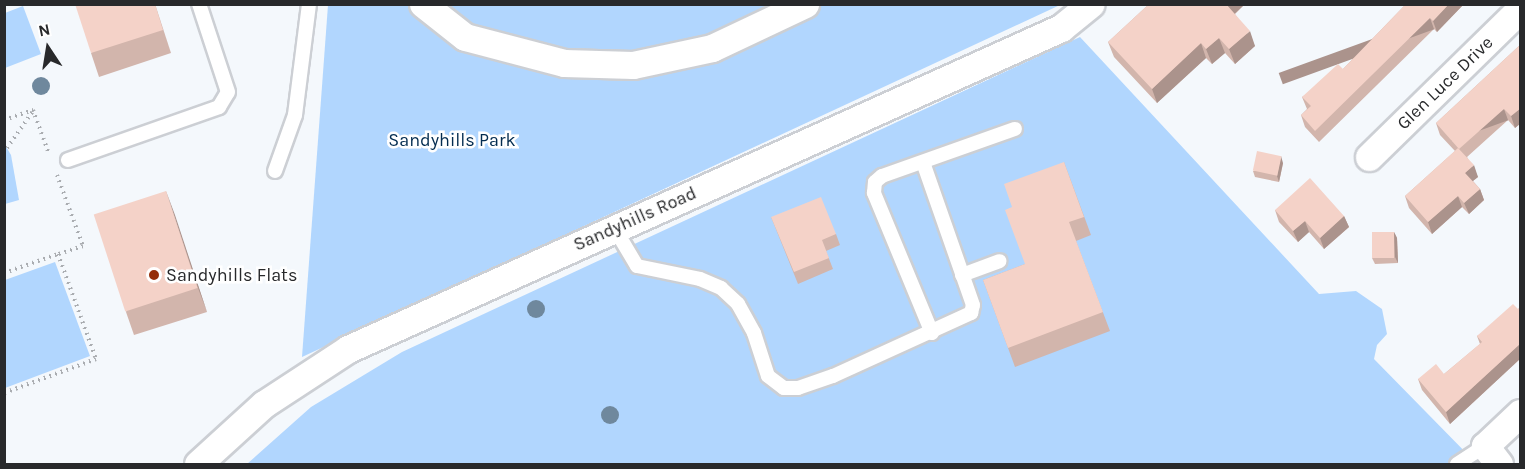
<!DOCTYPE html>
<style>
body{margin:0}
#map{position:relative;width:1525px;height:469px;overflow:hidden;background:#f4f8fc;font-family:Karla,sans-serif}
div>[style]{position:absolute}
.green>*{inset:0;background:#b1d6fe}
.path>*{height:4px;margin-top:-2px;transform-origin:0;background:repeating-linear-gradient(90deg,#aaadb1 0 1.5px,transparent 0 6px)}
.roads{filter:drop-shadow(2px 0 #cccfd4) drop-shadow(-2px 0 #cccfd4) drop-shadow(0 2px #cccfd4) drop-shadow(0 -2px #cccfd4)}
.lane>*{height:14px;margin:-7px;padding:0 7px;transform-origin:7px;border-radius:7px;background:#fff}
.street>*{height:27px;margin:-13.5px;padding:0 13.5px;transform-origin:13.5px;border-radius:13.5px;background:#fff}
.trees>*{width:18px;height:18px;margin:-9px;border-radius:50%;background:#6f889d}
.wall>*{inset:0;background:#d2b5ac}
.shaded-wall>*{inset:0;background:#ab938c;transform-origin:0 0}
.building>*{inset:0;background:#f4d2c8;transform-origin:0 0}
.dots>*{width:16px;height:16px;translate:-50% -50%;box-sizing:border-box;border:3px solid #fff;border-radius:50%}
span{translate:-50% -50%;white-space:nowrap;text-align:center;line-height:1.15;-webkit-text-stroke:5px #fff;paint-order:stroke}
.street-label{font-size:18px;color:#28292b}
.park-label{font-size:18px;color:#032c50}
.poi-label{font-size:18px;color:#28292b}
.left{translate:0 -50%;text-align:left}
.frame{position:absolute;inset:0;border:6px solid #28292b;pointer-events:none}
.north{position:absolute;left:18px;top:18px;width:60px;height:60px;-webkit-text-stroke:4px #fff;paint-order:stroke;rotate:348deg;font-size:16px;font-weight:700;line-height:24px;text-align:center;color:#28292b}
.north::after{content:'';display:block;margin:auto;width:21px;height:27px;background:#28292b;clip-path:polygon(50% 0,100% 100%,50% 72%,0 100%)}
</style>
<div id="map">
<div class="green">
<i style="clip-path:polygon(328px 5px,1060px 5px,302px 357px)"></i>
<i style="clip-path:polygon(23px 6px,41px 54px,5px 68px,5px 13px)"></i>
<i style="clip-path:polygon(1080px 37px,1319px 294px,1356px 291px,1382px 309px,1387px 334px,1377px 345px,1374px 359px,1477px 464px,247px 464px,311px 407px,402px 352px)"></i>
<i style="clip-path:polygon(5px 145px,11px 155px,19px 200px,5px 204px)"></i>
<i style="clip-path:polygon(55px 262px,90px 356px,5px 388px,5px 280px)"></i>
</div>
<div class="path">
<i style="left:4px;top:120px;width:31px;rotate:-19deg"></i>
<i style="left:33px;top:110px;width:47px;rotate:70deg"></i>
<i style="left:7px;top:148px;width:45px;rotate:-54.9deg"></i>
<i style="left:57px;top:175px;width:76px;rotate:69.9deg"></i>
<i style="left:83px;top:246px;width:26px;rotate:162deg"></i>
<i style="left:4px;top:273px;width:57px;rotate:-19.4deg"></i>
<i style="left:58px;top:254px;width:112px;rotate:70.1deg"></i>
<i style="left:96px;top:359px;width:98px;rotate:159.7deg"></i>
</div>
<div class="roads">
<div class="lane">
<i style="left:68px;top:160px;width:160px;rotate:-19.3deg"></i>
<i style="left:219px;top:107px;width:17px;rotate:-59deg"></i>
<i style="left:228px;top:92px;width:93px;rotate:-108.2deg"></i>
<i style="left:275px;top:171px;width:59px;rotate:-70.3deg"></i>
<i style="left:295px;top:115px;width:112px;rotate:-82.8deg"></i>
<i style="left:615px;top:229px;width:43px;rotate:59.3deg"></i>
<i style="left:637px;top:266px;width:64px;rotate:11.7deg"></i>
<i style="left:700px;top:279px;width:23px;rotate:23deg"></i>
<i style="left:721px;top:288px;width:23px;rotate:43deg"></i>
<i style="left:738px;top:304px;width:33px;rotate:61deg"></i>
<i style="left:754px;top:333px;width:45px;rotate:72deg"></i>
<i style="left:768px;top:376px;width:20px;rotate:37deg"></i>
<i style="left:784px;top:388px;width:14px"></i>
<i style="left:798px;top:388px;width:37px;rotate:-19deg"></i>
<i style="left:833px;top:376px;width:152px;rotate:-24.5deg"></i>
<i style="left:971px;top:313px;width:8px;rotate:-76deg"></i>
<i style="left:973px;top:305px;width:151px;rotate:-109.3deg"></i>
<i style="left:962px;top:275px;width:40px;rotate:-20.2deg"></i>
<i style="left:932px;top:333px;width:152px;rotate:-112.5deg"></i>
<i style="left:874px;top:193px;width:11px;rotate:-85deg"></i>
<i style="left:875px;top:182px;width:9px;rotate:-41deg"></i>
<i style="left:882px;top:176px;width:141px;rotate:-19.5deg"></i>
<i style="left:1457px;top:464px;width:33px;rotate:-33deg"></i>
</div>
<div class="street">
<i style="left:423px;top:4px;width:53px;rotate:38.2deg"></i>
<i style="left:465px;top:37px;width:102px;rotate:14.7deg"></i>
<i style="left:564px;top:63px;width:69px;rotate:1.7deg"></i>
<i style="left:633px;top:65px;width:81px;rotate:-12.1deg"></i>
<i style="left:712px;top:48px;width:103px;rotate:-25.3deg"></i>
<i style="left:1369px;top:157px;width:211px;rotate:-44.4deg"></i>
<i style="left:198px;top:464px;width:89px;rotate:-42.3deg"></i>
<i style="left:264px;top:404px;width:100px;rotate:-33.2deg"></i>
<i style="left:348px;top:349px;width:782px;rotate:-24.24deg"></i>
<i style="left:1061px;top:28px;width:38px;rotate:-39deg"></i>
<i style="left:1499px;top:464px;width:23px;rotate:-128deg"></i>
<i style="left:1485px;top:446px;width:48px;rotate:-43.3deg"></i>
</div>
</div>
<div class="trees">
<i style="left:41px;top:86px"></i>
<i style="left:536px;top:309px"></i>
<i style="left:610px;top:415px"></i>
</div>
<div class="wall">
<i style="clip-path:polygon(155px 4px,171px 53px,99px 77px,91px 53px)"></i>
<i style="clip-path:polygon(1149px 4px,1245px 4px,1235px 14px,1255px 46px,1235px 64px,1225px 53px,1212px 64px,1206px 58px,1157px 103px,1114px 57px,1108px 42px)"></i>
<i style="clip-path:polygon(1406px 4px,1464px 4px,1437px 32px,1434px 29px,1319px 142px,1305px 127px,1301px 115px,1307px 109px,1302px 97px,1343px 69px)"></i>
<i style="clip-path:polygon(1521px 44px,1521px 123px,1515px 128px,1508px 120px,1467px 157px,1478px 177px,1473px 181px,1480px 189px,1484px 200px,1469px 214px,1462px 207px,1432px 234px,1409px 208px,1405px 196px,1455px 151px,1440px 135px,1436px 123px)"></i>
<i style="clip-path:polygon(1064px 162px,1091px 235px,1076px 241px,1110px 331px,1015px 367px,983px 280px,1025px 264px)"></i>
<i style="clip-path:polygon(1283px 163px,1279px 182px,1255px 177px,1253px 171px)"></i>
<i style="clip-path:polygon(166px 191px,207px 312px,134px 335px,126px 312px)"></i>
<i style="clip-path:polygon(1275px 210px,1344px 216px,1349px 227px,1324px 249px,1309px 232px,1298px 242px,1279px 222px)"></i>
<i style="clip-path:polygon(771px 217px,836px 234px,840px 245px,826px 251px,833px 269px,798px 284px)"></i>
<i style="clip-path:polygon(1394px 232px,1397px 238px,1398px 263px,1375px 264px,1372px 258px)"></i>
<i style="clip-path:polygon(1521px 307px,1521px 358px,1450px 424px,1422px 390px,1418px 379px,1444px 374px,1480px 344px,1477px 336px)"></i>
</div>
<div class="shaded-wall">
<i style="clip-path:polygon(1225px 4px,1245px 4px,1230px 18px)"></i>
<i style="clip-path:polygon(1449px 4px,1464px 4px,1437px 32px,1433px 21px)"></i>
<i style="left:1430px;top:18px;width:12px;height:161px;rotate:70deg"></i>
<i style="clip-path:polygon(1250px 31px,1255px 46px,1235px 64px,1229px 49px)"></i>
<i style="clip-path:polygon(1219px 38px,1225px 53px,1212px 64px,1206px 49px)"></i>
<i style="clip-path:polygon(1201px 43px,1206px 58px,1157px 103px,1152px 89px)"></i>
<i style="clip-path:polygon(1521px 108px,1521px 123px,1515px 128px,1511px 116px)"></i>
<i style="left:1504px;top:109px;width:12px;height:60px;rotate:70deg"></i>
<i style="clip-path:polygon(1281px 156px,1283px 163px,1279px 182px,1277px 176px)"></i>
<i style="clip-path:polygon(1474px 165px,1478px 177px,1469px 184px,1465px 173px)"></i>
<i style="clip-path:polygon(1480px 189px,1484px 200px,1469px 214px,1464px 203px)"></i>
<i style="clip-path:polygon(166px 191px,175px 215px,207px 312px,198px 288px)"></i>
<i style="clip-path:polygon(1458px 196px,1462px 207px,1432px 234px,1428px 222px)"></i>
<i style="clip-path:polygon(1344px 216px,1349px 227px,1324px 249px,1320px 238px)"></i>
<i style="clip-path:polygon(1305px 221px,1309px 232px,1298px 242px,1293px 231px)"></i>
<i style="clip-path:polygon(1394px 232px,1397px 238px,1398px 263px,1395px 257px)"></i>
<i style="clip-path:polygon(1521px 343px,1521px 358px,1450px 424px,1446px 412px)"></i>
</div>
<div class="building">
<i style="clip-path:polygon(75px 4px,155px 4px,163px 30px,91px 53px)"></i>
<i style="clip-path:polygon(1149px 4px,1226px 4px,1250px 31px,1229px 49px,1219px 38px,1206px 49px,1201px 43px,1152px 89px,1108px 42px)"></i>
<i style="clip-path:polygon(1406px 4px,1449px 4px,1433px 21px,1430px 18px,1315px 131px,1301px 115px,1311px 106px,1302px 97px,1338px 64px,1343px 69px)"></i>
<i style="clip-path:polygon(1521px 44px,1521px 108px,1511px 116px,1504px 109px,1459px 149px,1436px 123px)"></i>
<i style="clip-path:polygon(1458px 148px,1474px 165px,1465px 173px,1480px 189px,1464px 203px,1458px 196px,1428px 222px,1405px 196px)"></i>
<i style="left:1257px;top:151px;width:25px;height:20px;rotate:12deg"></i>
<i style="clip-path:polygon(1064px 162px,1084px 217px,1069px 222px,1103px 312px,1008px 348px,983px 280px,1025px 264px,1005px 210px,1012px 207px,1004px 184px)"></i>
<i style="clip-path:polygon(1310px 178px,1344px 216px,1320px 238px,1305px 221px,1293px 231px,1275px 210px)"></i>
<i style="left:166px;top:191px;width:102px;height:76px;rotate:72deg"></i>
<i style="clip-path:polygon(821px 197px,836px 234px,822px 240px,829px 258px,794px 272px,771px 217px)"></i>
<i style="left:1372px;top:232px;width:22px;height:26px"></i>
<i style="clip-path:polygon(1513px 304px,1518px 309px,1521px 307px,1521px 343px,1446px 412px,1418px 379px,1436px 364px,1444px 374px,1482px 342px,1477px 336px)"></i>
</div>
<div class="dots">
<i style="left:154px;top:275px;background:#952e09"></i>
</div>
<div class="street-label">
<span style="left:1445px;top:83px;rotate:-44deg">Glen Luce Drive</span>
<span style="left:635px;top:219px;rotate:-24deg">Sandyhills Road</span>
</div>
<div class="park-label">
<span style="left:452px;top:140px">Sandyhills Park</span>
</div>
<div class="poi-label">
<span class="left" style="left:166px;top:275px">Sandyhills Flats</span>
</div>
<div class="frame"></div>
<div class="north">N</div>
</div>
